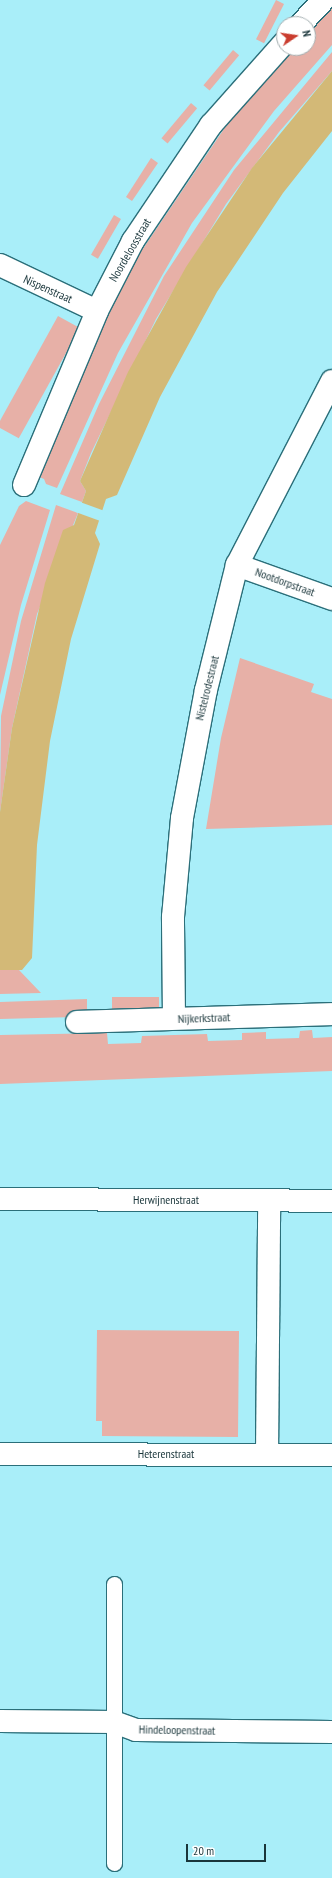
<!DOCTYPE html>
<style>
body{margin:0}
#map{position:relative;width:332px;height:1878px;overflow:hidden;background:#a9eef9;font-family:"PT Sans Narrow",sans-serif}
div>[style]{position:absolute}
.green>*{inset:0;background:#e7b0a7;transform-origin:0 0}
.water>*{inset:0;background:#d3b977}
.pier>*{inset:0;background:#a9eef9;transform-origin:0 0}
.roads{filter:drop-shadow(1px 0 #2b6f7a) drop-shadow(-1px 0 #2b6f7a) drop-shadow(0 1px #2b6f7a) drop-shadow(0 -1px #2b6f7a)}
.service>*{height:15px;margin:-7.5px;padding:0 7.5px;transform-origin:7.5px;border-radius:7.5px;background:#fff}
.minor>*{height:22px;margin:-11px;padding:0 11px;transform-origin:11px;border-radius:11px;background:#fff}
span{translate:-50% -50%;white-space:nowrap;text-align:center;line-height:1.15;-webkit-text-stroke:4px #fff;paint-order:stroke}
.street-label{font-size:12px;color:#19353a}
.north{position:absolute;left:276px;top:16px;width:40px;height:40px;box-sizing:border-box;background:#fff;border:1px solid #a3aeb0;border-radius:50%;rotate:77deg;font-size:11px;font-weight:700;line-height:16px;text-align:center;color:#19353a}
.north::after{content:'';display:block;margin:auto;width:14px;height:18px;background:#ca3d2f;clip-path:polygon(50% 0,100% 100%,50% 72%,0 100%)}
.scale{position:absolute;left:186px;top:1844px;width:80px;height:18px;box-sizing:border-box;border:2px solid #19353a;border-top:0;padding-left:5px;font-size:12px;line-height:14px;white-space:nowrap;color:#19353a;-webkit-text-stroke:3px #fff;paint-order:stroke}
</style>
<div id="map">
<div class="green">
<i style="left:276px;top:0;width:9px;height:44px;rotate:27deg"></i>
<i style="clip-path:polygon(332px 3px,332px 45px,274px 111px,192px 223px,118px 353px,57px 488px,46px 484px,44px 479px,34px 475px,53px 426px,138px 256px,228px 123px,290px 48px,308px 48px,308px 28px)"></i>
<i style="left:233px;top:50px;width:8px;height:46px;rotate:40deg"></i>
<i style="clip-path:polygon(332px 52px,332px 71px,279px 132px,226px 204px,156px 319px,91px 453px,80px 481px,86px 491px,82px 502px,60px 494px,99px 404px,164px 276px,234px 170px)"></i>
<i style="left:191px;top:103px;width:8px;height:46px;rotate:40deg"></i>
<i style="clip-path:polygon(151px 158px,158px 163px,132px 201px,126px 197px)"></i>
<i style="left:114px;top:215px;width:8px;height:46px;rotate:30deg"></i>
<i style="left:58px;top:316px;width:25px;height:126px;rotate:29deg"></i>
<i style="clip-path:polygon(26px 501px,50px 510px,21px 605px,0 695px,0 545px,19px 506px)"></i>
<i style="clip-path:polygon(56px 505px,78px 513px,37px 614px,12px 728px,0 812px,1px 716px,21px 621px)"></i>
<i style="clip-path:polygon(240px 658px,314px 684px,311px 692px,332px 699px,332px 825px,206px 829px,221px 738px)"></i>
<i style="clip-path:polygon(19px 969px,19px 970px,41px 993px,0 994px,0 970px)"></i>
<i style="left:159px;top:997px;width:12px;height:47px;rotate:90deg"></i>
<i style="clip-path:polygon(87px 999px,87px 1011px,75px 1017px,0 1019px,0 1002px)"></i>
<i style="clip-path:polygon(312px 1030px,313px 1038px,332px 1037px,332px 1071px,0 1084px,0 1035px,107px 1033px,108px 1044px,141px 1043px,142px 1036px,207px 1034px,208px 1041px,242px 1040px,242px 1033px,266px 1032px,266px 1039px,299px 1038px,300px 1031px)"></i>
<i style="clip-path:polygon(97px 1330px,239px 1331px,238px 1437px,102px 1436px,102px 1421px,96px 1421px)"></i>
</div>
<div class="water">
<i style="clip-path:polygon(332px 71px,332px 131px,283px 193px,217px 292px,160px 397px,117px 495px,106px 499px,95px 533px,100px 544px,71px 639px,50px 741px,37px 845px,32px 958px,22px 970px,0 970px,0 812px,12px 728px,45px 583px,63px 530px,74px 525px,86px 491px,80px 481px,128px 372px,186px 267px,252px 168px)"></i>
</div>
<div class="pier">
<i style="left:80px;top:502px;width:27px;height:11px;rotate:20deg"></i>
</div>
<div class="roads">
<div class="service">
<i style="left:114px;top:1584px;width:279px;rotate:90deg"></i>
</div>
<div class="minor">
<i style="left:301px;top:24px;width:33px;rotate:-47deg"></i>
<i style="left:0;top:265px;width:107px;rotate:25.4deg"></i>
<i style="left:24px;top:485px;width:189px;rotate:-67.2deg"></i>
<i style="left:97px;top:311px;width:79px;rotate:-62.8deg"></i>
<i style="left:133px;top:241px;width:140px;rotate:-56.1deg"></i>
<i style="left:211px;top:125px;width:110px;rotate:-48.3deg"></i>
<i style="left:237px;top:565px;width:101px;rotate:19.7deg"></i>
<i style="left:174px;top:1018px;width:101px;rotate:-90.6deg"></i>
<i style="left:173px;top:917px;width:99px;rotate:-84.8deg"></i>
<i style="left:182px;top:818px;width:130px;rotate:-79.4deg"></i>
<i style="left:206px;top:690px;width:129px;rotate:-76.1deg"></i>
<i style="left:237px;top:565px;width:207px;rotate:-62.7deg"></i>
<i style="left:77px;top:1022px;width:255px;rotate:-1.8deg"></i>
<i style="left:0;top:1199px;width:332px;rotate:0.3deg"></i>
<i style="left:0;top:1454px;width:332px;rotate:0.2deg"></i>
<i style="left:267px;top:1455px;width:254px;rotate:-89.5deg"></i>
<i style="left:0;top:1721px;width:114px;rotate:0.5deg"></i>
<i style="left:114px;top:1722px;width:23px;rotate:20deg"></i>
<i style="left:136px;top:1730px;width:196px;rotate:0.6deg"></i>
</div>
</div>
<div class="street-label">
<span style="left:130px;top:250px;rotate:-60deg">Noordeloosstraat</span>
<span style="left:48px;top:289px;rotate:24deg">Nispenstraat</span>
<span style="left:285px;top:582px;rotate:20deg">Nootdorpstraat</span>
<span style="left:207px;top:688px;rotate:-76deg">Nistelrodestraat</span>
<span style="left:204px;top:1018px;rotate:-2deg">Nijkerkstraat</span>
<span style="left:166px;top:1200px">Herwijnenstraat</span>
<span style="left:166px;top:1454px">Heterenstraat</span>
<span style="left:177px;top:1730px;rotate:1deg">Hindeloopenstraat</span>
</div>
<div class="north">N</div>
<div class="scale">20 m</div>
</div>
